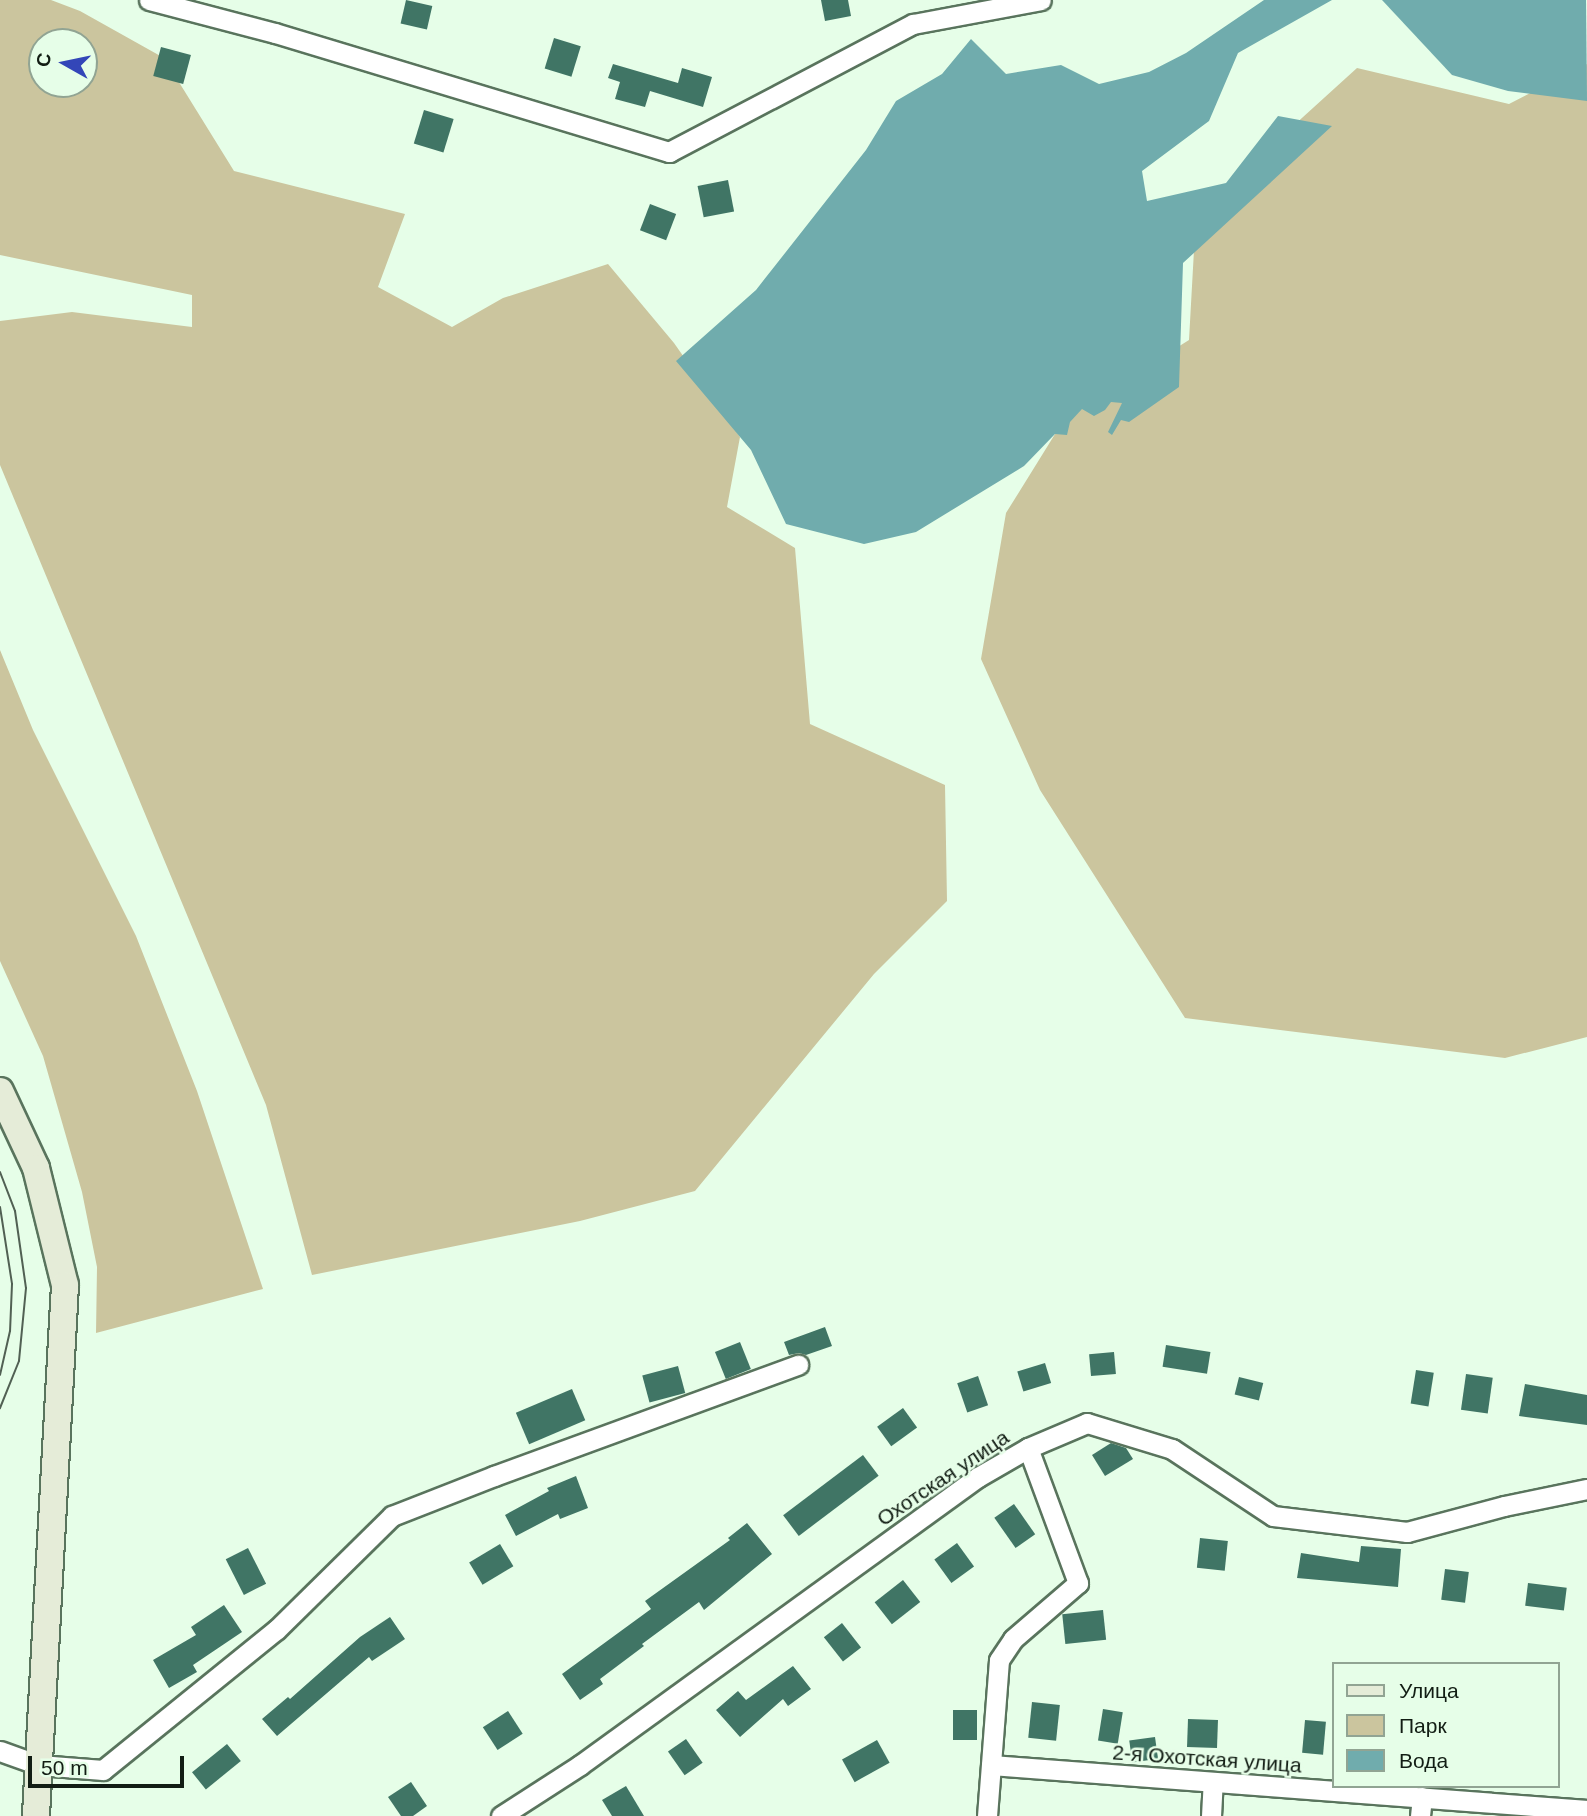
<!DOCTYPE html>
<meta charset="utf-8">
<style>
body{margin:0}
#map{position:relative;width:1587px;height:1816px;overflow:hidden;background:#e6fee8;font-family:Arial,sans-serif}
div>[style]{position:absolute}
.green>*{inset:0;background:#cbc59e}
.water>*{inset:0;background:#70acad}
.building>*{inset:0;background:#407565;transform-origin:0 0}
.roads{filter:drop-shadow(2px 0 #59745d) drop-shadow(-2px 0 #59745d) drop-shadow(0 2px #59745d) drop-shadow(0 -2px #59745d)}
.minor>*{height:19px;margin:-9.5px;padding:0 9.5px;transform-origin:9.5px;border-radius:9.5px;background:#fff}
.secondary>*{height:26px;margin:-13px;padding:0 13px;transform-origin:13px;border-radius:13px;background:#e5ecd8}
.tram>*{height:2px;margin:-1px;padding:0 1px;transform-origin:1px;border-radius:1px;background:#516053}
span{translate:-50% -50%;white-space:nowrap;text-align:center;line-height:1.15;-webkit-text-stroke:5px #e6fee8;paint-order:stroke}
.street-label{font-size:21px;color:#121d14}
.legend{position:absolute;left:1332px;top:1662px;width:228px;height:126px;box-sizing:border-box;background:#e6fee8;border:2px solid #91a493;margin:0;padding:9px 12px;list-style:none;font-size:21px;color:#121d14}
.legend li{display:flex;align-items:center;gap:14px;height:35px}
.legend b{width:35px;border:2px solid #91a493}
.north{position:absolute;left:28px;top:28px;width:70px;height:70px;box-sizing:border-box;background:#e6fee8;border:2px solid #91a493;border-radius:50%;rotate:279deg;font-size:19px;font-weight:700;line-height:28px;text-align:center;color:#121d14}
.north::after{content:'';display:block;margin:auto;width:24px;height:32px;background:#3346b8;clip-path:polygon(50% 0,100% 100%,50% 72%,0 100%)}
.scale{position:absolute;left:28px;top:1756px;width:156px;height:32px;box-sizing:border-box;border:4px solid #121d14;border-top:0;padding-left:9px;font-size:21px;line-height:24px;white-space:nowrap;color:#121d14;-webkit-text-stroke:5px #e6fee8;paint-order:stroke}
</style>
<div id="map">
<div class="green">
<i style="clip-path:polygon(evenodd,0 0,51px 0,80px 11px,164px 58px,234px 171px,405px 214px,378px 287px,452px 327px,503px 298px,608px 264px,674px 343px,740px 437px,727px 507px,795px 548px,810px 724px,945px 785px,947px 901px,874px 974px,695px 1191px,580px 1221px,312px 1275px,266px 1105px,0 465px,0 321px,72px 312px,192px 327px,192px 295px,0 255px,0 0,42px 42px,84px 42px,84px 84px,42px 84px,42px 42px)"></i>
<i style="clip-path:polygon(1587px 64px,1587px 1037px,1505px 1058px,1185px 1018px,1040px 790px,981px 659px,1006px 513px,1065px 418px,1189px 340px,1196px 214px,1357px 68px,1509px 104px)"></i>
<i style="clip-path:polygon(0 650px,33px 730px,136px 936px,197px 1091px,263px 1289px,96px 1333px,97px 1267px,82px 1192px,43px 1056px,0 961px)"></i>
</div>
<div class="water">
<i style="clip-path:polygon(1264px 0,1332px 0,1238px 53px,1209px 121px,1142px 171px,1147px 201px,1226px 183px,1278px 116px,1332px 126px,1183px 263px,1179px 387px,1129px 422px,1121px 420px,1112px 435px,1108px 432px,1122px 403px,1111px 402px,1105px 410px,1094px 416px,1082px 409px,1070px 422px,1067px 435px,1055px 434px,1024px 466px,916px 532px,864px 544px,786px 524px,751px 450px,676px 361px,756px 290px,866px 150px,896px 101px,942px 74px,971px 39px,1006px 74px,1061px 65px,1099px 84px,1149px 72px,1186px 53px)"></i>
<i style="clip-path:polygon(1382px 0,1586px 0,1587px 101px,1508px 91px,1452px 75px)"></i>
</div>
<div class="building">
<i style="left:406px;top:0;width:27px;height:24px;rotate:13deg"></i>
<i style="clip-path:polygon(821px 0,848px 0,851px 16px,825px 21px)"></i>
<i style="left:554px;top:38px;width:28px;height:32px;rotate:17deg"></i>
<i style="left:161px;top:47px;width:31px;height:30px;rotate:15deg"></i>
<i style="clip-path:polygon(613px 64px,678px 83px,682px 68px,712px 77px,703px 107px,650px 91px,645px 107px,615px 99px,620px 82px,608px 78px)"></i>
<i style="left:424px;top:110px;width:31px;height:35px;rotate:17deg"></i>
<i style="left:728px;top:180px;width:32px;height:31px;rotate:79deg"></i>
<i style="left:650px;top:204px;width:28px;height:28px;rotate:21deg"></i>
<i style="clip-path:polygon(825px 1327px,832px 1346px,806px 1355px,799px 1353px,789px 1355px,784px 1342px)"></i>
<i style="left:740px;top:1342px;width:29px;height:27px;rotate:68deg"></i>
<i style="left:1166px;top:1345px;width:45px;height:22px;rotate:9deg"></i>
<i style="left:1114px;top:1352px;width:22px;height:25px;rotate:85deg"></i>
<i style="left:1045px;top:1363px;width:21px;height:29px;rotate:73deg"></i>
<i style="left:678px;top:1366px;width:28px;height:37px;rotate:75deg"></i>
<i style="left:1416px;top:1370px;width:18px;height:34px;rotate:9deg"></i>
<i style="left:1466px;top:1374px;width:27px;height:36px;rotate:8deg"></i>
<i style="left:978px;top:1376px;width:31px;height:22px;rotate:71deg"></i>
<i style="left:1239px;top:1377px;width:25px;height:18px;rotate:14deg"></i>
<i style="clip-path:polygon(1525px 1384px,1587px 1395px,1587px 1425px,1519px 1416px)"></i>
<i style="left:572px;top:1389px;width:34px;height:61px;rotate:67deg"></i>
<i style="left:903px;top:1408px;width:24px;height:32px;rotate:54deg"></i>
<i style="clip-path:polygon(1111px 1443px,1126px 1448px,1133px 1459px,1105px 1476px,1092px 1455px)"></i>
<i style="left:863px;top:1455px;width:26px;height:100px;rotate:53deg"></i>
<i style="clip-path:polygon(576px 1476px,588px 1508px,560px 1519px,558px 1514px,516px 1536px,505px 1515px,549px 1491px,547px 1488px)"></i>
<i style="left:1014px;top:1504px;width:37px;height:24px;rotate:55deg"></i>
<i style="clip-path:polygon(747px 1523px,772px 1554px,704px 1610px,699px 1602px,642px 1644px,644px 1646px,600px 1679px,603px 1684px,580px 1700px,562px 1674px,651px 1609px,645px 1601px,730px 1540px,728px 1538px)"></i>
<i style="left:1200px;top:1538px;width:28px;height:30px;rotate:6deg"></i>
<i style="left:957px;top:1543px;width:29px;height:28px;rotate:54deg"></i>
<i style="left:500px;top:1544px;width:26px;height:36px;rotate:59deg"></i>
<i style="clip-path:polygon(1361px 1546px,1401px 1549px,1398px 1587px,1297px 1578px,1301px 1553px,1359px 1562px)"></i>
<i style="left:248px;top:1548px;width:40px;height:25px;rotate:63deg"></i>
<i style="left:1445px;top:1569px;width:24px;height:31px;rotate:7deg"></i>
<i style="left:903px;top:1580px;width:28px;height:36px;rotate:52deg"></i>
<i style="left:1528px;top:1583px;width:39px;height:23px;rotate:7deg"></i>
<i style="clip-path:polygon(224px 1605px,242px 1632px,193px 1665px,197px 1672px,169px 1688px,153px 1660px,196px 1635px,191px 1627px)"></i>
<i style="left:1103px;top:1610px;width:30px;height:41px;rotate:84deg"></i>
<i style="clip-path:polygon(390px 1617px,405px 1639px,372px 1661px,369px 1657px,277px 1736px,262px 1719px,288px 1697px,290px 1699px,360px 1637px)"></i>
<i style="left:842px;top:1623px;width:31px;height:23px;rotate:52deg"></i>
<i style="clip-path:polygon(793px 1666px,811px 1689px,788px 1706px,783px 1699px,740px 1737px,716px 1710px,738px 1691px,746px 1700px)"></i>
<i style="left:1032px;top:1702px;width:28px;height:36px;rotate:6deg"></i>
<i style="left:1103px;top:1709px;width:20px;height:32px;rotate:9deg"></i>
<i style="left:953px;top:1710px;width:24px;height:30px"></i>
<i style="left:508px;top:1711px;width:27px;height:30px;rotate:57deg"></i>
<i style="left:1188px;top:1719px;width:30px;height:28px;rotate:2deg"></i>
<i style="left:1305px;top:1720px;width:21px;height:33px;rotate:5deg"></i>
<i style="left:1155px;top:1737px;width:22px;height:26px;rotate:82deg"></i>
<i style="left:686px;top:1739px;width:29px;height:22px;rotate:55deg"></i>
<i style="left:877px;top:1740px;width:26px;height:40px;rotate:61deg"></i>
<i style="left:227px;top:1744px;width:22px;height:45px;rotate:51deg"></i>
<i style="clip-path:polygon(411px 1782px,427px 1806px,413px 1816px,401px 1816px,388px 1797px)"></i>
<i style="clip-path:polygon(626px 1786px,644px 1816px,612px 1816px,602px 1800px)"></i>
</div>
<div class="roads">
<div class="minor">
<i style="left:149px;top:0;width:130px;rotate:14.7deg"></i>
<i style="left:275px;top:33px;width:412px;rotate:16.8deg"></i>
<i style="left:669px;top:152px;width:276px;rotate:-27.7deg"></i>
<i style="left:913px;top:24px;width:130px;rotate:-10.6deg"></i>
<i style="left:0;top:1751px;width:41px;rotate:19.7deg"></i>
<i style="left:39px;top:1765px;width:64px;rotate:4.5deg"></i>
<i style="left:103px;top:1770px;width:223px;rotate:-39deg"></i>
<i style="left:276px;top:1630px;width:163px;rotate:-44.5deg"></i>
<i style="left:392px;top:1516px;width:110px;rotate:-21.4deg"></i>
<i style="left:494px;top:1476px;width:324px;rotate:-20.1deg"></i>
<i style="left:991px;top:1765px;width:598px;rotate:4.32deg"></i>
<i style="left:501px;top:1816px;width:94px;rotate:-32.8deg"></i>
<i style="left:580px;top:1765px;width:491px;rotate:-35.9deg"></i>
<i style="left:978px;top:1477px;width:58px;rotate:-30.1deg"></i>
<i style="left:1028px;top:1448px;width:64px;rotate:-23deg"></i>
<i style="left:1087px;top:1423px;width:89px;rotate:17deg"></i>
<i style="left:1172px;top:1449px;width:121px;rotate:33.6deg"></i>
<i style="left:1273px;top:1516px;width:135px;rotate:6.8deg"></i>
<i style="left:1407px;top:1532px;width:100px;rotate:-15deg"></i>
<i style="left:1504px;top:1506px;width:85px;rotate:-11.6deg"></i>
<i style="left:987px;top:1816px;width:156px;rotate:-85.6deg"></i>
<i style="left:999px;top:1660px;width:25px;rotate:-56deg"></i>
<i style="left:1013px;top:1639px;width:86px;rotate:-40.7deg"></i>
<i style="left:1078px;top:1583px;width:144px;rotate:-110.3deg"></i>
<i style="left:1211px;top:1816px;width:34px;rotate:-87deg"></i>
<i style="left:1420px;top:1816px;width:19px;rotate:-84deg"></i>
</div>
<div class="secondary">
<i style="left:0;top:1091px;width:85px;rotate:64.9deg"></i>
<i style="left:36px;top:1168px;width:121px;rotate:76.1deg"></i>
<i style="left:65px;top:1285px;width:532px;rotate:93.13deg"></i>
</div>
</div>
<div class="tram">
<i style="left:0;top:1172px;width:42px;rotate:69deg"></i>
<i style="left:15px;top:1211px;width:78px;rotate:81.9deg"></i>
<i style="left:26px;top:1288px;width:73px;rotate:95.5deg"></i>
<i style="left:19px;top:1361px;width:51px;rotate:112deg"></i>
<i style="left:0;top:1207px;width:78px;rotate:81.1deg"></i>
<i style="left:12px;top:1284px;width:47px;rotate:92.4deg"></i>
<i style="left:10px;top:1331px;width:45px;rotate:102.8deg"></i>
</div>
<div class="street-label">
<span style="left:943px;top:1478px;rotate:-34deg">Охотская улица</span>
<span style="left:1207px;top:1759px;rotate:4deg">2-я Охотская улица</span>
</div>
<ul class="legend">
<li><b style="height:9px;background:#e5ecd8"></b>Улица</li>
<li><b style="height:19px;background:#cbc59e"></b>Парк</li>
<li><b style="height:19px;background:#70acad"></b>Вода</li>
</ul>
<div class="north">С</div>
<div class="scale">50 m</div>
</div>
